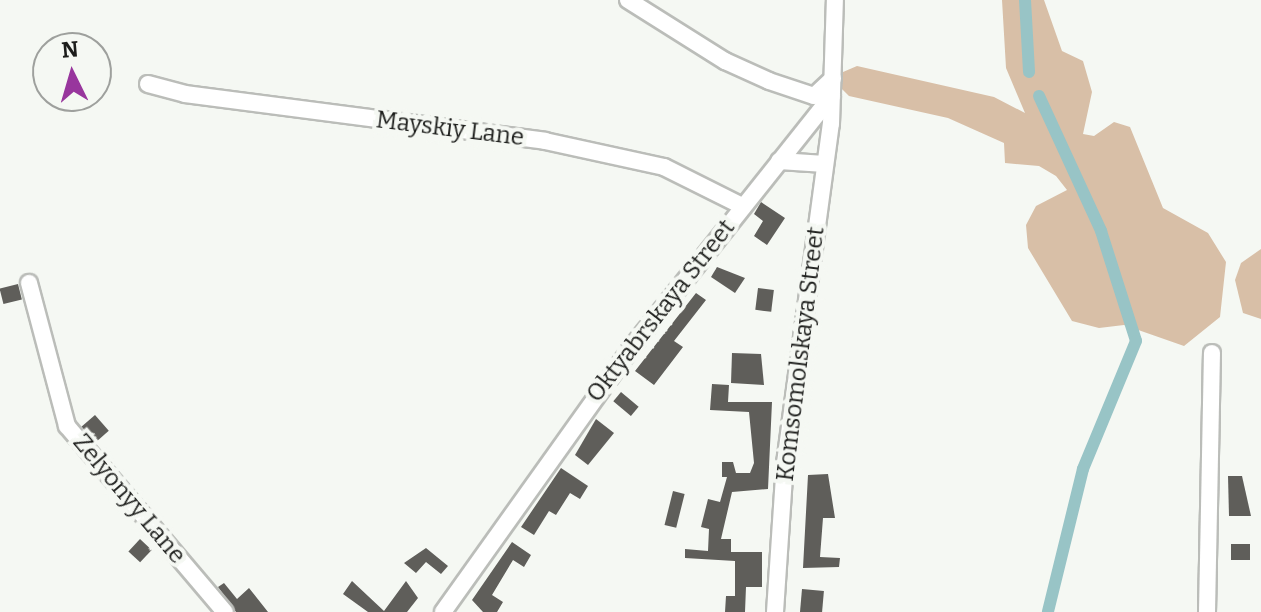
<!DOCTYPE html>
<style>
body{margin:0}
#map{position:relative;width:1261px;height:612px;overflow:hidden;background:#f5f8f3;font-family:Bitter,serif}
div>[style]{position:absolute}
.green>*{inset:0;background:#d8bfa7}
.canal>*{height:12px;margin:-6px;padding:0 6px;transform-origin:6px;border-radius:6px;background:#98c4c6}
.building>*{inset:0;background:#5f5e5a;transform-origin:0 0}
.roads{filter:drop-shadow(2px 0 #bbbdb9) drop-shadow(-2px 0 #bbbdb9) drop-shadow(0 2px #bbbdb9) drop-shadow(0 -2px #bbbdb9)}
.minor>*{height:16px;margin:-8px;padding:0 8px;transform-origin:8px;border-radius:8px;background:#fff}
span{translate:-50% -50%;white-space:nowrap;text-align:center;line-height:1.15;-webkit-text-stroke:8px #f5f8f3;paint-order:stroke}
.street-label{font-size:24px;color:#1c1d1b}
.north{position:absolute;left:32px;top:32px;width:80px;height:80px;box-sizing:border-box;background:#f5f8f3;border:2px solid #9ea09d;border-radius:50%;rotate:355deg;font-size:22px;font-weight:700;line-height:32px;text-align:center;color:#1c1d1b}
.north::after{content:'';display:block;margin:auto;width:28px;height:36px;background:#98369d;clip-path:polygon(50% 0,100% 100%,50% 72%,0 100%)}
</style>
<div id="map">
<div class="green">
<i style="clip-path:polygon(1002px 0,1044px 0,1062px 51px,1083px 61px,1092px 92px,1083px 134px,1094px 136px,1114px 122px,1130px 127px,1163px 208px,1208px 233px,1226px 262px,1220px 317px,1184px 346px,1124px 325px,1099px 328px,1072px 321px,1028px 248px,1026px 225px,1036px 206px,1067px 190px,1056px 176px,1039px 166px,1005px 163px,1004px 143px,948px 118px,849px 96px,839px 86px,843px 72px,857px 66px,994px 97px,1025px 113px,1006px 68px)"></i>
<i style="clip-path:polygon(1261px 249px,1261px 319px,1243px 313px,1235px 280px,1241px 263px)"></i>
</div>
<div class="canal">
<i style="left:1025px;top:0;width:72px;rotate:86.8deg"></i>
<i style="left:1039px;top:96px;width:149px;rotate:65.3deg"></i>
<i style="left:1101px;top:231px;width:115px;rotate:72.3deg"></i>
<i style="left:1136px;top:341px;width:139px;rotate:112.5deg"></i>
<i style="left:1083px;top:469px;width:147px;rotate:103.8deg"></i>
</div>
<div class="building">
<i style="clip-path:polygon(761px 202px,785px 218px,767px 245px,754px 236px,763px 221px,754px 214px)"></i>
<i style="clip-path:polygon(717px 267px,745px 278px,735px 293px,711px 277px)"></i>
<i style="left:18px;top:284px;width:16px;height:19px;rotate:76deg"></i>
<i style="left:758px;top:288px;width:16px;height:22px;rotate:7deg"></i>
<i style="clip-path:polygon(696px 293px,706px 300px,674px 341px,683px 347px,654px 385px,635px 371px)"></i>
<i style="clip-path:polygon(732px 353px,761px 354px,764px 385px,731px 383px)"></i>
<i style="clip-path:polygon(712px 384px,729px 385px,728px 402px,772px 402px,768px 489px,732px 492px,721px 539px,731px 539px,731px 552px,762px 552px,762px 587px,746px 587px,745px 612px,725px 612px,726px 596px,735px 596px,735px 561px,685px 558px,685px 549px,708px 551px,709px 529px,701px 527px,708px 499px,720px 502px,727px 477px,722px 477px,722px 462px,733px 462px,736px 473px,750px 473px,754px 463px,749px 412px,710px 410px)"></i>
<i style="left:621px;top:392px;width:23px;height:12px;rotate:40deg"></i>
<i style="left:95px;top:415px;width:21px;height:18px;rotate:49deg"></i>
<i style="clip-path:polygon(596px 419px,614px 433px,588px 465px,575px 455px)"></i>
<i style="clip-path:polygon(561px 468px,588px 486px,580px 499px,570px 493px,556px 515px,549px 511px,534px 535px,521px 527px)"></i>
<i style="clip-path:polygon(828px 474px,835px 518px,823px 518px,820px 557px,840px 558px,839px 567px,803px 568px,808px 475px)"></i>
<i style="clip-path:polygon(1228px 476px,1242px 476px,1251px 516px,1229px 516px)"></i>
<i style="left:673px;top:491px;width:12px;height:35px;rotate:14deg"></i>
<i style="left:140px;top:539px;width:16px;height:17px;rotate:43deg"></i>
<i style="clip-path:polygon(512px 542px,531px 555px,524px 567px,513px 560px,492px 595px,503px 602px,497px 612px,483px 612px,472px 600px)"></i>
<i style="left:1231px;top:544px;width:19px;height:16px"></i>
<i style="clip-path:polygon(426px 548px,448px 566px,441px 574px,426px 562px,416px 573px,404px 563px)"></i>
<i style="clip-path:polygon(352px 581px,384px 611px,406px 581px,418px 598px,407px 612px,368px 612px,343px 594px)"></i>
<i style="clip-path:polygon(224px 583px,237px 599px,249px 588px,268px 612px,236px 612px,218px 587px)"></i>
<i style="left:802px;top:589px;width:22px;height:23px;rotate:5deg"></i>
</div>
<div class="roads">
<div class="minor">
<i style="left:628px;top:0;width:115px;rotate:32.2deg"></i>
<i style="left:725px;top:61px;width:48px;rotate:24.4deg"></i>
<i style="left:769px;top:81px;width:47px;rotate:18.4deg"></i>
<i style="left:814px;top:96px;width:26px;rotate:-43deg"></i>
<i style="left:148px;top:84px;width:38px;rotate:15deg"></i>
<i style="left:185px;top:94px;width:363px;rotate:7.4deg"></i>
<i style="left:545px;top:141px;width:122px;rotate:12.3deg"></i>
<i style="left:664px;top:167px;width:87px;rotate:26.6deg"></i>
<i style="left:779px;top:161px;width:46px;rotate:3.7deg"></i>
<i style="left:29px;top:283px;width:148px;rotate:75.1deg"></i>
<i style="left:67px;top:426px;width:244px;rotate:49.7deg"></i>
<i style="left:443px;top:612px;width:325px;rotate:-54.5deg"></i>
<i style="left:632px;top:347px;width:321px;rotate:-51.5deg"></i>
<i style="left:775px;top:612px;width:149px;rotate:-86.2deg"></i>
<i style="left:785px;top:463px;width:342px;rotate:-82.3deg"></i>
<i style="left:831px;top:124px;width:124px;rotate:-88.2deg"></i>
<i style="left:1207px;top:612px;width:259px;rotate:-88.9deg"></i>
</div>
</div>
<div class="street-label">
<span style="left:450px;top:129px;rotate:7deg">Mayskiy Lane</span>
<span style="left:661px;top:311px;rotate:-52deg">Oktyabrskaya Street</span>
<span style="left:801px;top:354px;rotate:-83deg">Komsomolskaya Street</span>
<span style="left:129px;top:499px;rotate:50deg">Zelyonyy Lane</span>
</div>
<div class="north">N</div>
</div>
